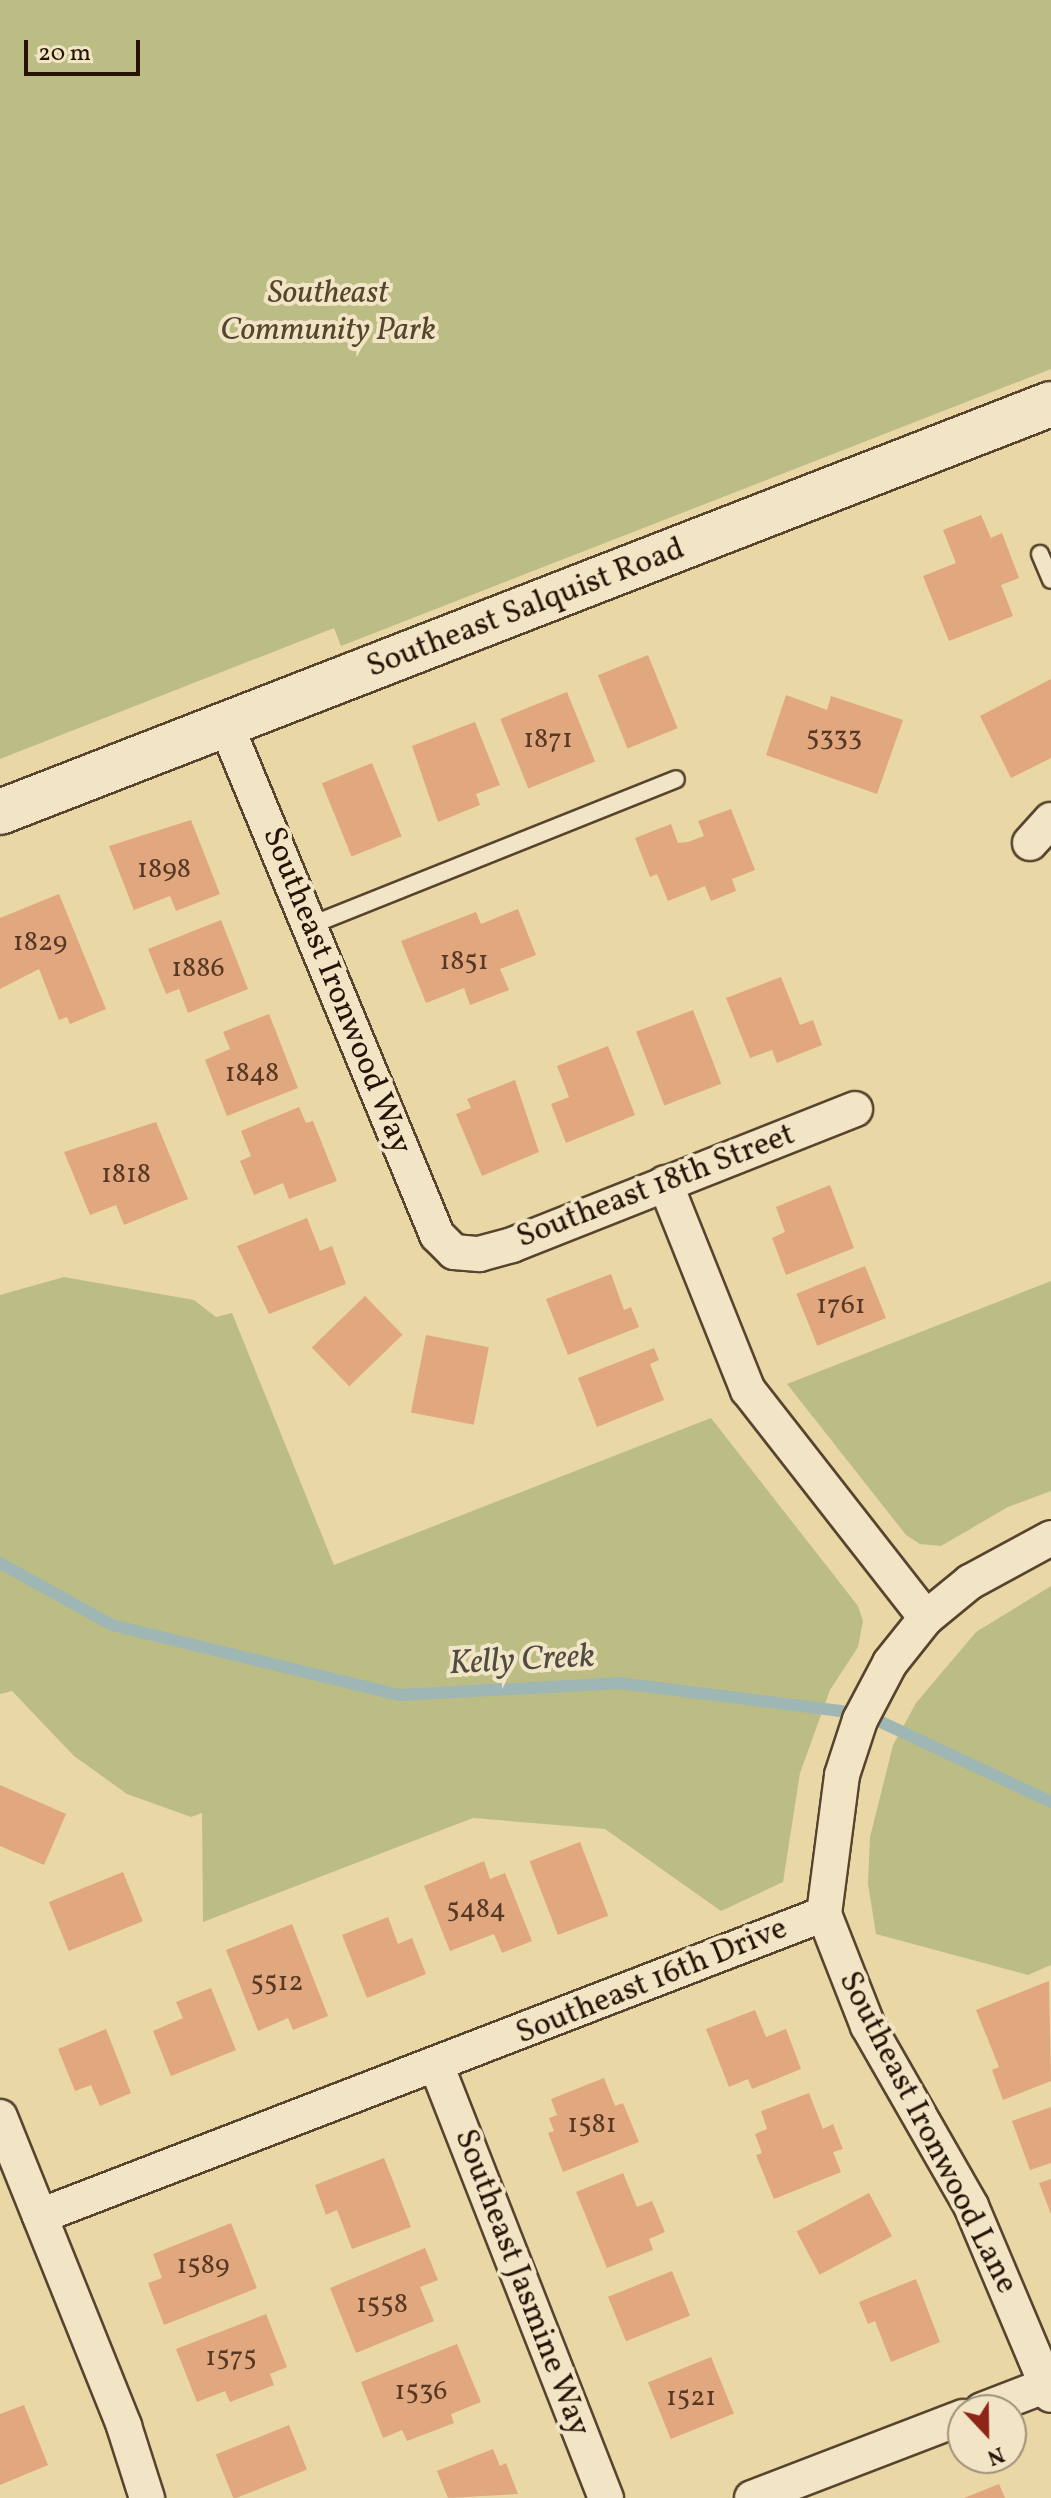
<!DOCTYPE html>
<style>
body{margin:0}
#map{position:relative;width:1051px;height:2498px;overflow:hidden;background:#ead7a6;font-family:Vollkorn,serif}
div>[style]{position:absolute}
.green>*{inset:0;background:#bbbd84}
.stream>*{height:12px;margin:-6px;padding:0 6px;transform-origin:6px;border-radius:6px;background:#9eb6b4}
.building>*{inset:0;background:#e1a77f;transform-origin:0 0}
.roads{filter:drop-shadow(2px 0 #58442e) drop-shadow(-2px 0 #58442e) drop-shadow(0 2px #58442e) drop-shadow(0 -2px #58442e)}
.lane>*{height:16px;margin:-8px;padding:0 8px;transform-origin:8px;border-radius:8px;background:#f1e5c5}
.street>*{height:34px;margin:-17px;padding:0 17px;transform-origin:17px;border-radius:17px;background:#f1e5c5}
.secondary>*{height:44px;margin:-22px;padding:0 22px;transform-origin:22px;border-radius:22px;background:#f1e5c5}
span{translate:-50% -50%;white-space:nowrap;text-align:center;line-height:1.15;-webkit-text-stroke:8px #f1e5c5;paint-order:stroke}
.number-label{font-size:28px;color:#563824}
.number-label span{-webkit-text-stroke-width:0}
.park-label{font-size:32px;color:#53462c;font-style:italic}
.street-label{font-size:32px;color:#271306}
.water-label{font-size:34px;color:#514c43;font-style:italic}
.north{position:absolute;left:947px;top:2394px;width:80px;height:80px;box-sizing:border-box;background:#f1e5c5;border:2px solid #a09179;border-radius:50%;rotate:158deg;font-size:22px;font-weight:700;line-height:32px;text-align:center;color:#271306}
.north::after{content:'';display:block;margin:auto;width:28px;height:36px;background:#8f2418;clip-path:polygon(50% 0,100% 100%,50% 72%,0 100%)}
.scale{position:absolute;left:24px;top:40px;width:116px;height:36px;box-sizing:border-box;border:4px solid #271306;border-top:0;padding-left:10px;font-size:24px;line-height:28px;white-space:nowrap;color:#271306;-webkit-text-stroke:6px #f1e5c5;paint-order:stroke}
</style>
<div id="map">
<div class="green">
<i style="clip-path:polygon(0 0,1051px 0,1051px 369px,341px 646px,334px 628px,0 759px)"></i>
<i style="clip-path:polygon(64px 1277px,194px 1300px,216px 1317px,232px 1313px,334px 1565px,711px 1418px,858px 1606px,863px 1621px,858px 1647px,830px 1690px,800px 1773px,783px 1882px,721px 1911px,605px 1829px,473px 1818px,203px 1922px,202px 1813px,191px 1817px,127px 1794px,74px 1756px,12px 1691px,0 1694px,0 1295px)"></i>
<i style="clip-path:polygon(1051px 1281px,1051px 1491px,1008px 1507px,941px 1546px,920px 1544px,906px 1535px,787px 1384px)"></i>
<i style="clip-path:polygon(1051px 1586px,1051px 1965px,1028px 1975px,876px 1934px,868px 1884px,870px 1837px,893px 1745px,916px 1703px,976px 1632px)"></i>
</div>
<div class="stream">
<i style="left:0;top:1563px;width:128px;rotate:29deg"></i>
<i style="left:112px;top:1625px;width:296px;rotate:13.7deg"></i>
<i style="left:400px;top:1695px;width:219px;rotate:-3.1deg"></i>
<i style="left:619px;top:1683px;width:247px;rotate:7.2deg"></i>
<i style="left:864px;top:1714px;width:207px;rotate:25.2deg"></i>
</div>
<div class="building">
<i style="clip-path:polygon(981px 515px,991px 538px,1002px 533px,1019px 578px,1001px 585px,1013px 616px,949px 641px,923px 576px,956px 563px,943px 530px)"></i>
<i style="left:648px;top:655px;width:79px;height:54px;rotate:68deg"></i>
<i style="clip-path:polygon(1051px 679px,1051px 758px,1011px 778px,980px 716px)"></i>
<i style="left:567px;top:692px;width:75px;height:72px;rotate:68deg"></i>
<i style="clip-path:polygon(786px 695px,827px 710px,831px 696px,903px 720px,877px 794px,766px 755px)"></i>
<i style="clip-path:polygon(475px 722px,500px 785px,476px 794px,480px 805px,438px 822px,412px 746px)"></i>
<i style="left:372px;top:763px;width:79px;height:54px;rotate:68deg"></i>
<i style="clip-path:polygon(731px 809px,755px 870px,732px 879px,736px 891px,711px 901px,705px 886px,668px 901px,657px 874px,650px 877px,635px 838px,671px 824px,678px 843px,688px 842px,704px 836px,698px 821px)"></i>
<i style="clip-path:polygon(191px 820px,220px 894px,176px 911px,170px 896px,134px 910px,109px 846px)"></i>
<i style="clip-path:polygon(59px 894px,106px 1009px,70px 1024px,67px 1017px,59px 1020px,39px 969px,0 989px,0 918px)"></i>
<i style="clip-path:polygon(518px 909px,536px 955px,500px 969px,509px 990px,470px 1005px,464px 988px,426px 1003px,401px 941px,476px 912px,481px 924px)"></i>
<i style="clip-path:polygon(221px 920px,248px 989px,188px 1013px,179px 989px,166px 994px,148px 949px)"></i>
<i style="clip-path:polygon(781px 977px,800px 1025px,813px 1020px,822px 1045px,777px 1063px,772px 1050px,750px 1058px,726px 998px)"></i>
<i style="left:693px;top:1010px;width:79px;height:61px;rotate:69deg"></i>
<i style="clip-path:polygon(269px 1014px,298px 1088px,227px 1116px,205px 1060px,230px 1049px,223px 1032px)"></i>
<i style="clip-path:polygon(608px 1046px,635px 1115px,566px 1143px,551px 1104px,569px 1097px,557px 1066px)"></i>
<i style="clip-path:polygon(515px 1080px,539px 1152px,482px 1176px,456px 1114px,471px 1108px,467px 1099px)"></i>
<i style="clip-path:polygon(299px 1107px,306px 1123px,313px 1121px,337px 1181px,289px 1199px,283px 1183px,254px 1195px,240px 1161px,251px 1156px,241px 1131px)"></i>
<i style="clip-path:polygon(156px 1122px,188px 1199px,124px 1225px,116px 1205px,90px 1215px,64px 1152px)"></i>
<i style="clip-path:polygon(830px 1185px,854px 1248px,786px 1275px,772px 1238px,785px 1232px,776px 1207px)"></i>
<i style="clip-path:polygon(307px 1218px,320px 1251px,332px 1246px,346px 1284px,269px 1314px,237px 1246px)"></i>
<i style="left:865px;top:1266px;width:56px;height:74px;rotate:68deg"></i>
<i style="clip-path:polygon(611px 1274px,624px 1310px,631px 1307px,639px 1327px,568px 1355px,546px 1299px)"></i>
<i style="left:365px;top:1296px;width:54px;height:74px;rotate:46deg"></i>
<i style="left:426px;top:1335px;width:64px;height:79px;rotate:11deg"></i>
<i style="clip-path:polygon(654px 1348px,659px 1360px,650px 1364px,664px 1400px,597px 1427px,578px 1378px)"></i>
<i style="clip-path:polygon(0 1785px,66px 1814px,44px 1865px,0 1846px)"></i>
<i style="left:580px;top:1842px;width:79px;height:54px;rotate:69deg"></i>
<i style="clip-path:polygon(484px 1861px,490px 1879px,505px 1873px,532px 1941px,502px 1953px,494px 1934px,450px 1951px,424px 1886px)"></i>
<i style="left:123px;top:1872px;width:53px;height:80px;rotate:68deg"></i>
<i style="clip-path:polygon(388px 1917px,398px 1944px,412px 1938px,426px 1974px,367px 1998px,342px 1935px)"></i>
<i style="clip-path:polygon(292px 1924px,328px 2016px,293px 2030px,288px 2018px,258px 2031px,226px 1950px)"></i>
<i style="clip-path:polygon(1049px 1981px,1051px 2081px,1003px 2100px,992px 2070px,999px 2067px,976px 2010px)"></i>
<i style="clip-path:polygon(211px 1988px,236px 2050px,171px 2076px,153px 2031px,183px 2018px,176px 2002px)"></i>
<i style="clip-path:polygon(755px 2010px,766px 2037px,786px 2029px,801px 2069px,752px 2089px,748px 2079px,729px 2087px,706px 2029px)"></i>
<i style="clip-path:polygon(106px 2029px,131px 2093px,100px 2106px,91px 2085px,75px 2091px,58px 2049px)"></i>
<i style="clip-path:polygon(604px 2078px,615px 2106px,623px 2103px,639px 2142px,563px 2172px,548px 2133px,554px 2131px,549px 2118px,557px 2115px,551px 2099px)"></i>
<i style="clip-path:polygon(809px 2093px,823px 2129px,833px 2124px,843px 2149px,833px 2152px,841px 2172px,774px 2199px,756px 2155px,762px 2153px,755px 2134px,767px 2129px,761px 2111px)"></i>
<i style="clip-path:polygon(1051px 2107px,1051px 2163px,1030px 2170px,1012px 2121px)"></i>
<i style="clip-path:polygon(384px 2158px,411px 2227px,352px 2249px,337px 2210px,326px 2215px,315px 2185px)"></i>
<i style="clip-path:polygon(623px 2173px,637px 2207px,652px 2201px,665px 2232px,649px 2239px,653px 2250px,607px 2268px,576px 2192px)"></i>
<i style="clip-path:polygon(1051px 2179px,1051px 2214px,1039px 2183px)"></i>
<i style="left:869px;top:2193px;width:49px;height:82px;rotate:62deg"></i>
<i style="clip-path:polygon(231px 2223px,257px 2288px,164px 2325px,148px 2283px,162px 2278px,153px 2254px)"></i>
<i style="clip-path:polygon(425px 2248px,438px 2280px,420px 2287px,434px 2321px,356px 2353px,330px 2288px)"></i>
<i style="left:672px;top:2271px;width:48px;height:69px;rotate:68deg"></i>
<i style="clip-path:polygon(916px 2279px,940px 2342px,891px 2362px,875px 2321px,868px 2324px,859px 2302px)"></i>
<i style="clip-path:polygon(266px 2314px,287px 2367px,270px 2374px,274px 2385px,230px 2402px,225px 2391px,197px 2402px,176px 2349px)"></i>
<i style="clip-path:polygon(457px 2344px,481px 2402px,451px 2414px,454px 2423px,407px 2441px,402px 2430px,383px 2438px,361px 2382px)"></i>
<i style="left:711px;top:2357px;width:61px;height:68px;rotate:68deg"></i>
<i style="clip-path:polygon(24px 2405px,48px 2465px,0 2485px,0 2414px)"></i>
<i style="left:289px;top:2425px;width:48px;height:79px;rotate:68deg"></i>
<i style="clip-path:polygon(493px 2449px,500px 2466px,506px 2463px,518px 2494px,448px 2498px,437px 2471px)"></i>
<i style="clip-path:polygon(999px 2484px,1005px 2498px,964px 2498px)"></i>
</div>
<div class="roads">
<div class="lane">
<i style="left:1040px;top:554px;width:28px;rotate:67deg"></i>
<i style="left:309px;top:926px;width:395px;rotate:-21.8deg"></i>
</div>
<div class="street">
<i style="left:226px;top:725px;width:552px;rotate:67.52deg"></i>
<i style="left:437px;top:1235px;width:24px;rotate:45deg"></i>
<i style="left:454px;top:1252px;width:25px;rotate:5deg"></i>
<i style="left:479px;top:1254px;width:34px;rotate:-15deg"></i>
<i style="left:512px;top:1245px;width:369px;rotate:-21.6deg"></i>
<i style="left:1030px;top:843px;width:31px;rotate:-48deg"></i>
<i style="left:665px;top:1183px;width:223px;rotate:68.2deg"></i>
<i style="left:748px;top:1390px;width:289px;rotate:52deg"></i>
<i style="left:824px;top:1914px;width:120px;rotate:68.6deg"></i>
<i style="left:868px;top:2026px;width:207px;rotate:60.2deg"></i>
<i style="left:971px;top:2206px;width:205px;rotate:67.1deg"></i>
<i style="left:437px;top:2067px;width:463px;rotate:68.6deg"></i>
<i style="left:0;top:2117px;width:333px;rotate:68.1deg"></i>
<i style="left:124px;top:2426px;width:76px;rotate:72.3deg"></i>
<i style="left:40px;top:2216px;width:840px;rotate:-21.07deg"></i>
<i style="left:824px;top:1914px;width:140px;rotate:-82.6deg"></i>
<i style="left:842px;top:1775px;width:58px;rotate:-71.9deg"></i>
<i style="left:860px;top:1720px;width:64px;rotate:-62.2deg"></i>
<i style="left:890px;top:1663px;width:58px;rotate:-51.3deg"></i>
<i style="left:926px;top:1618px;width:57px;rotate:-39.3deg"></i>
<i style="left:970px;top:1582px;width:92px;rotate:-28.5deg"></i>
<i style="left:982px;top:2410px;width:70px;rotate:-21deg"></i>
<i style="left:752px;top:2498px;width:226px;rotate:-21deg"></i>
</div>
<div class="secondary">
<i style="left:0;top:812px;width:1127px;rotate:-21.22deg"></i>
</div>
</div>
<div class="number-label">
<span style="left:834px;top:738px">5333</span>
<span style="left:548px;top:740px">1871</span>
<span style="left:164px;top:870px">1898</span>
<span style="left:40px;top:943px">1829</span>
<span style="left:464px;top:962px">1851</span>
<span style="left:198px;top:969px">1886</span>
<span style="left:252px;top:1074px">1848</span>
<span style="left:126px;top:1175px">1818</span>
<span style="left:841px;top:1306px">1761</span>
<span style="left:476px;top:1910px">5484</span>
<span style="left:277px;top:1983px">5512</span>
<span style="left:592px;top:2125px">1581</span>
<span style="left:203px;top:2266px">1589</span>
<span style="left:382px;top:2305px">1558</span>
<span style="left:231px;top:2358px">1575</span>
<span style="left:421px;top:2392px">1536</span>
<span style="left:691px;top:2398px">1521</span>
</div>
<div class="park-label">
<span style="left:328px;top:313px">Southeast<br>Community Park</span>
</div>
<div class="street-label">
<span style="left:526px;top:609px;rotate:-21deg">Southeast Salquist Road</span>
<span style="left:336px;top:991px;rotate:68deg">Southeast Ironwood Way</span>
<span style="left:656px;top:1187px;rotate:-21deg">Southeast 18th Street</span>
<span style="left:652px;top:1982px;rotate:-22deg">Southeast 16th Drive</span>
<span style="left:927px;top:2133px;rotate:63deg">Southeast Ironwood Lane</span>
<span style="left:521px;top:2283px;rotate:69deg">Southeast Jasmine Way</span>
</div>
<div class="water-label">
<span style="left:522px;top:1661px;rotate:-3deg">Kelly Creek</span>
</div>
<div class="north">N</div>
<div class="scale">20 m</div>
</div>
